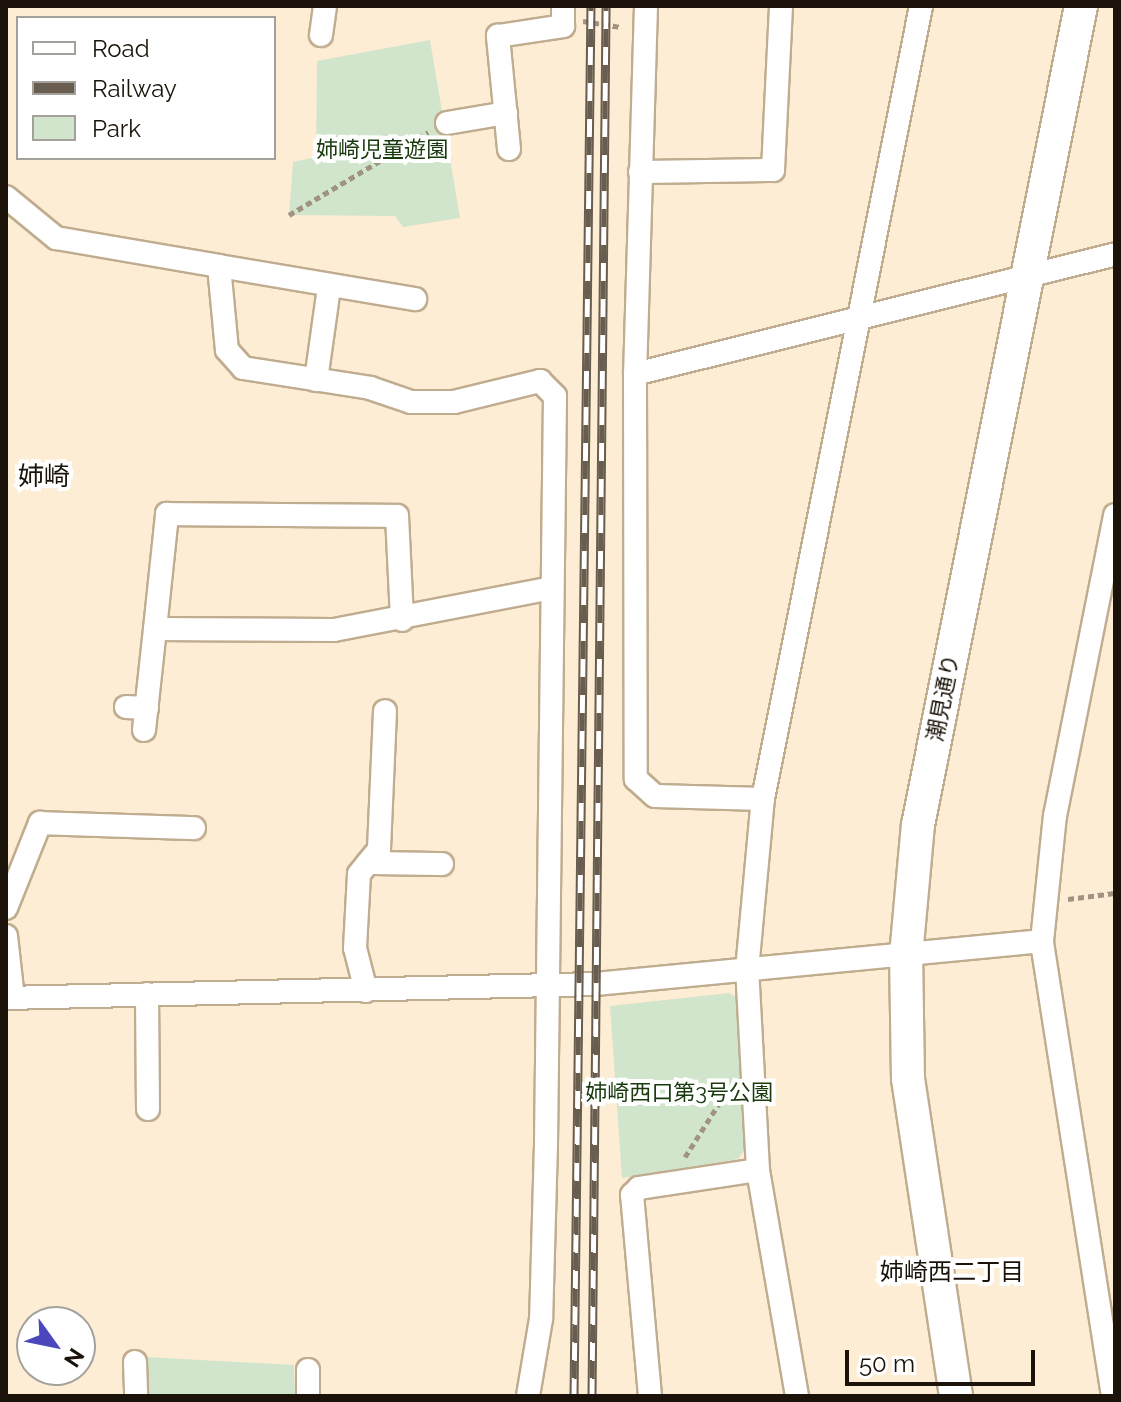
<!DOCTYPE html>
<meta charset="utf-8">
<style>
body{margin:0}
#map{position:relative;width:1121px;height:1402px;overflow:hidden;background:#feedd5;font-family:Raleway,"Noto Sans JP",sans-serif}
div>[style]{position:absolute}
.green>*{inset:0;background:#d0e5cb}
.path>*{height:5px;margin-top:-2.5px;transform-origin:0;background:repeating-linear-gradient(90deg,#a09381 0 6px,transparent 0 10px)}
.roads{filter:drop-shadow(2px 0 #c0ac8f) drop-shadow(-2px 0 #c0ac8f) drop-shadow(0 2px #c0ac8f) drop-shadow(0 -2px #c0ac8f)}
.street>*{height:22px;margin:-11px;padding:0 11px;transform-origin:11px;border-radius:11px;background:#fff}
.secondary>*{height:32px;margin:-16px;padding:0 16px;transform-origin:16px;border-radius:16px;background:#fff}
.rail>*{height:9px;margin-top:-4.5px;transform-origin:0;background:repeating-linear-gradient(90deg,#fff 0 18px,#685d4e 0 36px);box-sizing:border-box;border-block:2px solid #685d4e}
span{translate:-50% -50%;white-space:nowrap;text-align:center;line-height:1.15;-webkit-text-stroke:8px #fff;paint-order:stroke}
.park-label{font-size:22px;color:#183a0d}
.street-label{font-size:22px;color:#1b1309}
.neighbourhood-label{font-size:24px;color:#1b1309}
.quarter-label{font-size:26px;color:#1b1309}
.frame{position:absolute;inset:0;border:8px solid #1b1309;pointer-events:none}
.legend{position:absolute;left:16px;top:16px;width:260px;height:144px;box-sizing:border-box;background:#fff;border:2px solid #a4a19d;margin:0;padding:10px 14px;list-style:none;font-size:24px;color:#1b1309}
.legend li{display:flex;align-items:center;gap:16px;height:40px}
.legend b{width:40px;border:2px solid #a4a19d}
.north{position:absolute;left:16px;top:1306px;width:80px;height:80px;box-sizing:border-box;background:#fff;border:2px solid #a4a19d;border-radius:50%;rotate:123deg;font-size:22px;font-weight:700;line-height:32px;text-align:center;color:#1b1309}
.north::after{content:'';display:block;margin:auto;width:28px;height:36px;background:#4b47bd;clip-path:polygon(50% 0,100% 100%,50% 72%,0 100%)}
.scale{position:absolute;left:845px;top:1350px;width:190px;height:36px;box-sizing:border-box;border:4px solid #1b1309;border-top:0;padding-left:10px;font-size:24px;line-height:28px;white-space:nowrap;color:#1b1309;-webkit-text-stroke:6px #fff;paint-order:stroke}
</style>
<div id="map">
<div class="green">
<i style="clip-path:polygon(430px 40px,460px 218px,403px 227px,395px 216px,289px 215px,293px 162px,316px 157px,317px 61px)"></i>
<i style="clip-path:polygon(729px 993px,737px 998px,745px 1149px,738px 1159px,622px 1178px,610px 1006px)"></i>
<i style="clip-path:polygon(146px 1357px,294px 1365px,295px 1396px,147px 1396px)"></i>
</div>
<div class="path">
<i style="left:583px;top:21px;width:38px;rotate:9deg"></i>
<i style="left:289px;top:215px;width:162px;rotate:-30.8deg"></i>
<i style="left:1068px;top:899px;width:47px;rotate:-7.3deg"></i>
<i style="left:685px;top:1157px;width:82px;rotate:-57.5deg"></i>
</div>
<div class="roads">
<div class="street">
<i style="left:646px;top:6px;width:368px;rotate:91.7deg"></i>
<i style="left:635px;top:374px;width:405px;rotate:89.9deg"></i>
<i style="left:636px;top:779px;width:25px;rotate:42deg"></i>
<i style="left:655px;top:796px;width:108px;rotate:1.6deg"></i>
<i style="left:321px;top:35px;width:29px;rotate:-82deg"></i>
<i style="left:447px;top:123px;width:60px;rotate:-9.6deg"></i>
<i style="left:509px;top:149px;width:114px;rotate:-95.6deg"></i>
<i style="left:498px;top:36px;width:66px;rotate:-8.7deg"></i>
<i style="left:563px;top:26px;width:20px;rotate:-90deg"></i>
<i style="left:640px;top:172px;width:133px;rotate:-0.9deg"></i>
<i style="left:773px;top:170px;width:164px;rotate:-87.2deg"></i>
<i style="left:6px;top:197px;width:65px;rotate:39.4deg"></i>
<i style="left:56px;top:238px;width:165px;rotate:9.7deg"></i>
<i style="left:219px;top:266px;width:84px;rotate:84.6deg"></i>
<i style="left:227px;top:350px;width:24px;rotate:48deg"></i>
<i style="left:243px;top:368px;width:129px;rotate:8.9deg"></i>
<i style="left:370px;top:388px;width:43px;rotate:18.9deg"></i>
<i style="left:411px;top:402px;width:43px"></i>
<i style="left:454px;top:402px;width:89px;rotate:-13.7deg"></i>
<i style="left:540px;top:381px;width:21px;rotate:45deg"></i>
<i style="left:555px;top:396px;width:748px;rotate:90.69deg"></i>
<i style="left:546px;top:1144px;width:175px;rotate:91.6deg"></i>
<i style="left:541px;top:1319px;width:78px;rotate:99.6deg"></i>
<i style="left:219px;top:266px;width:199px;rotate:9.6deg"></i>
<i style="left:635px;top:374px;width:495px;rotate:-14deg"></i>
<i style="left:316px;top:380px;width:93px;rotate:-82deg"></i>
<i style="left:155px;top:629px;width:116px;rotate:-84deg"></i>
<i style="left:167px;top:514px;width:230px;rotate:0.5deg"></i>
<i style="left:397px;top:516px;width:104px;rotate:87.2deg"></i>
<i style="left:126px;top:707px;width:21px;rotate:3deg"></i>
<i style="left:144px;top:730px;width:102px;rotate:-83.8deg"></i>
<i style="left:155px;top:629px;width:179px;rotate:0.3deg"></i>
<i style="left:334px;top:630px;width:222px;rotate:-10.9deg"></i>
<i style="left:368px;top:863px;width:74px;rotate:0.8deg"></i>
<i style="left:6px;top:908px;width:92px;rotate:-68.2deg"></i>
<i style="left:40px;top:823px;width:154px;rotate:1.9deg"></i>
<i style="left:6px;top:936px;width:62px;rotate:83.6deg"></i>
<i style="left:366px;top:991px;width:44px;rotate:-104.3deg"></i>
<i style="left:355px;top:948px;width:74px;rotate:-86.9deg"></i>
<i style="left:359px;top:874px;width:32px;rotate:-51deg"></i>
<i style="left:379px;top:849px;width:138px;rotate:-87.5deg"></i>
<i style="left:147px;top:994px;width:115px;rotate:89.5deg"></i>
<i style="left:6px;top:998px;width:590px;rotate:-1.36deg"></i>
<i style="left:596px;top:984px;width:448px;rotate:-5.5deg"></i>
<i style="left:135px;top:1362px;width:34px;rotate:88deg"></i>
<i style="left:308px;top:1396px;width:26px;rotate:-90deg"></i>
<i style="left:650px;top:1396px;width:202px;rotate:-95.1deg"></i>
<i style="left:632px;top:1195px;width:10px;rotate:-45deg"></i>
<i style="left:639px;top:1188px;width:120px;rotate:-8.6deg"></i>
<i style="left:797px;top:1396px;width:229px;rotate:-99.8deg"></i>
<i style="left:758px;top:1170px;width:200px;rotate:-93.1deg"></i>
<i style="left:747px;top:970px;width:172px;rotate:-84.7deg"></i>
<i style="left:763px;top:799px;width:809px;rotate:-78.73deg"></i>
<i style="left:1113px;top:1396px;width:461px;rotate:-98.9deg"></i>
<i style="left:1042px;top:941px;width:126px;rotate:-84.1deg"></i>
<i style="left:1055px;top:816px;width:307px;rotate:-78.7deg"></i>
</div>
<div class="secondary">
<i style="left:956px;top:1396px;width:321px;rotate:-98.6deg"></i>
<i style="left:908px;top:1079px;width:123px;rotate:-90.9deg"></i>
<i style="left:906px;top:956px;width:132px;rotate:-84.8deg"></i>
<i style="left:918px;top:825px;width:835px;rotate:-78.74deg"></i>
</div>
</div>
<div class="rail">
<i style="left:574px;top:1396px;width:1390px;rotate:-89.3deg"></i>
<i style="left:592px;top:1396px;width:1390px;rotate:-89.42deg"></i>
</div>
<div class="park-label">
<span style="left:382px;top:150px">姉崎児童遊園</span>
<span style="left:679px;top:1093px">姉崎西口第3号公園</span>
</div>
<div class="street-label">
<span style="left:943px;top:698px;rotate:-79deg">潮見通り</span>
</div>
<div class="neighbourhood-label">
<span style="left:952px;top:1272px">姉崎西二丁目</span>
</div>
<div class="quarter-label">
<span style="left:44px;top:477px">姉崎</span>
</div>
<div class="frame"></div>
<ul class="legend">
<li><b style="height:10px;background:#fff"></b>Road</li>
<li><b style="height:10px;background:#685d4e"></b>Railway</li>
<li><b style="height:22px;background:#d0e5cb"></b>Park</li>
</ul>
<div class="north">N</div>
<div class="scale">50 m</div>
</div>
